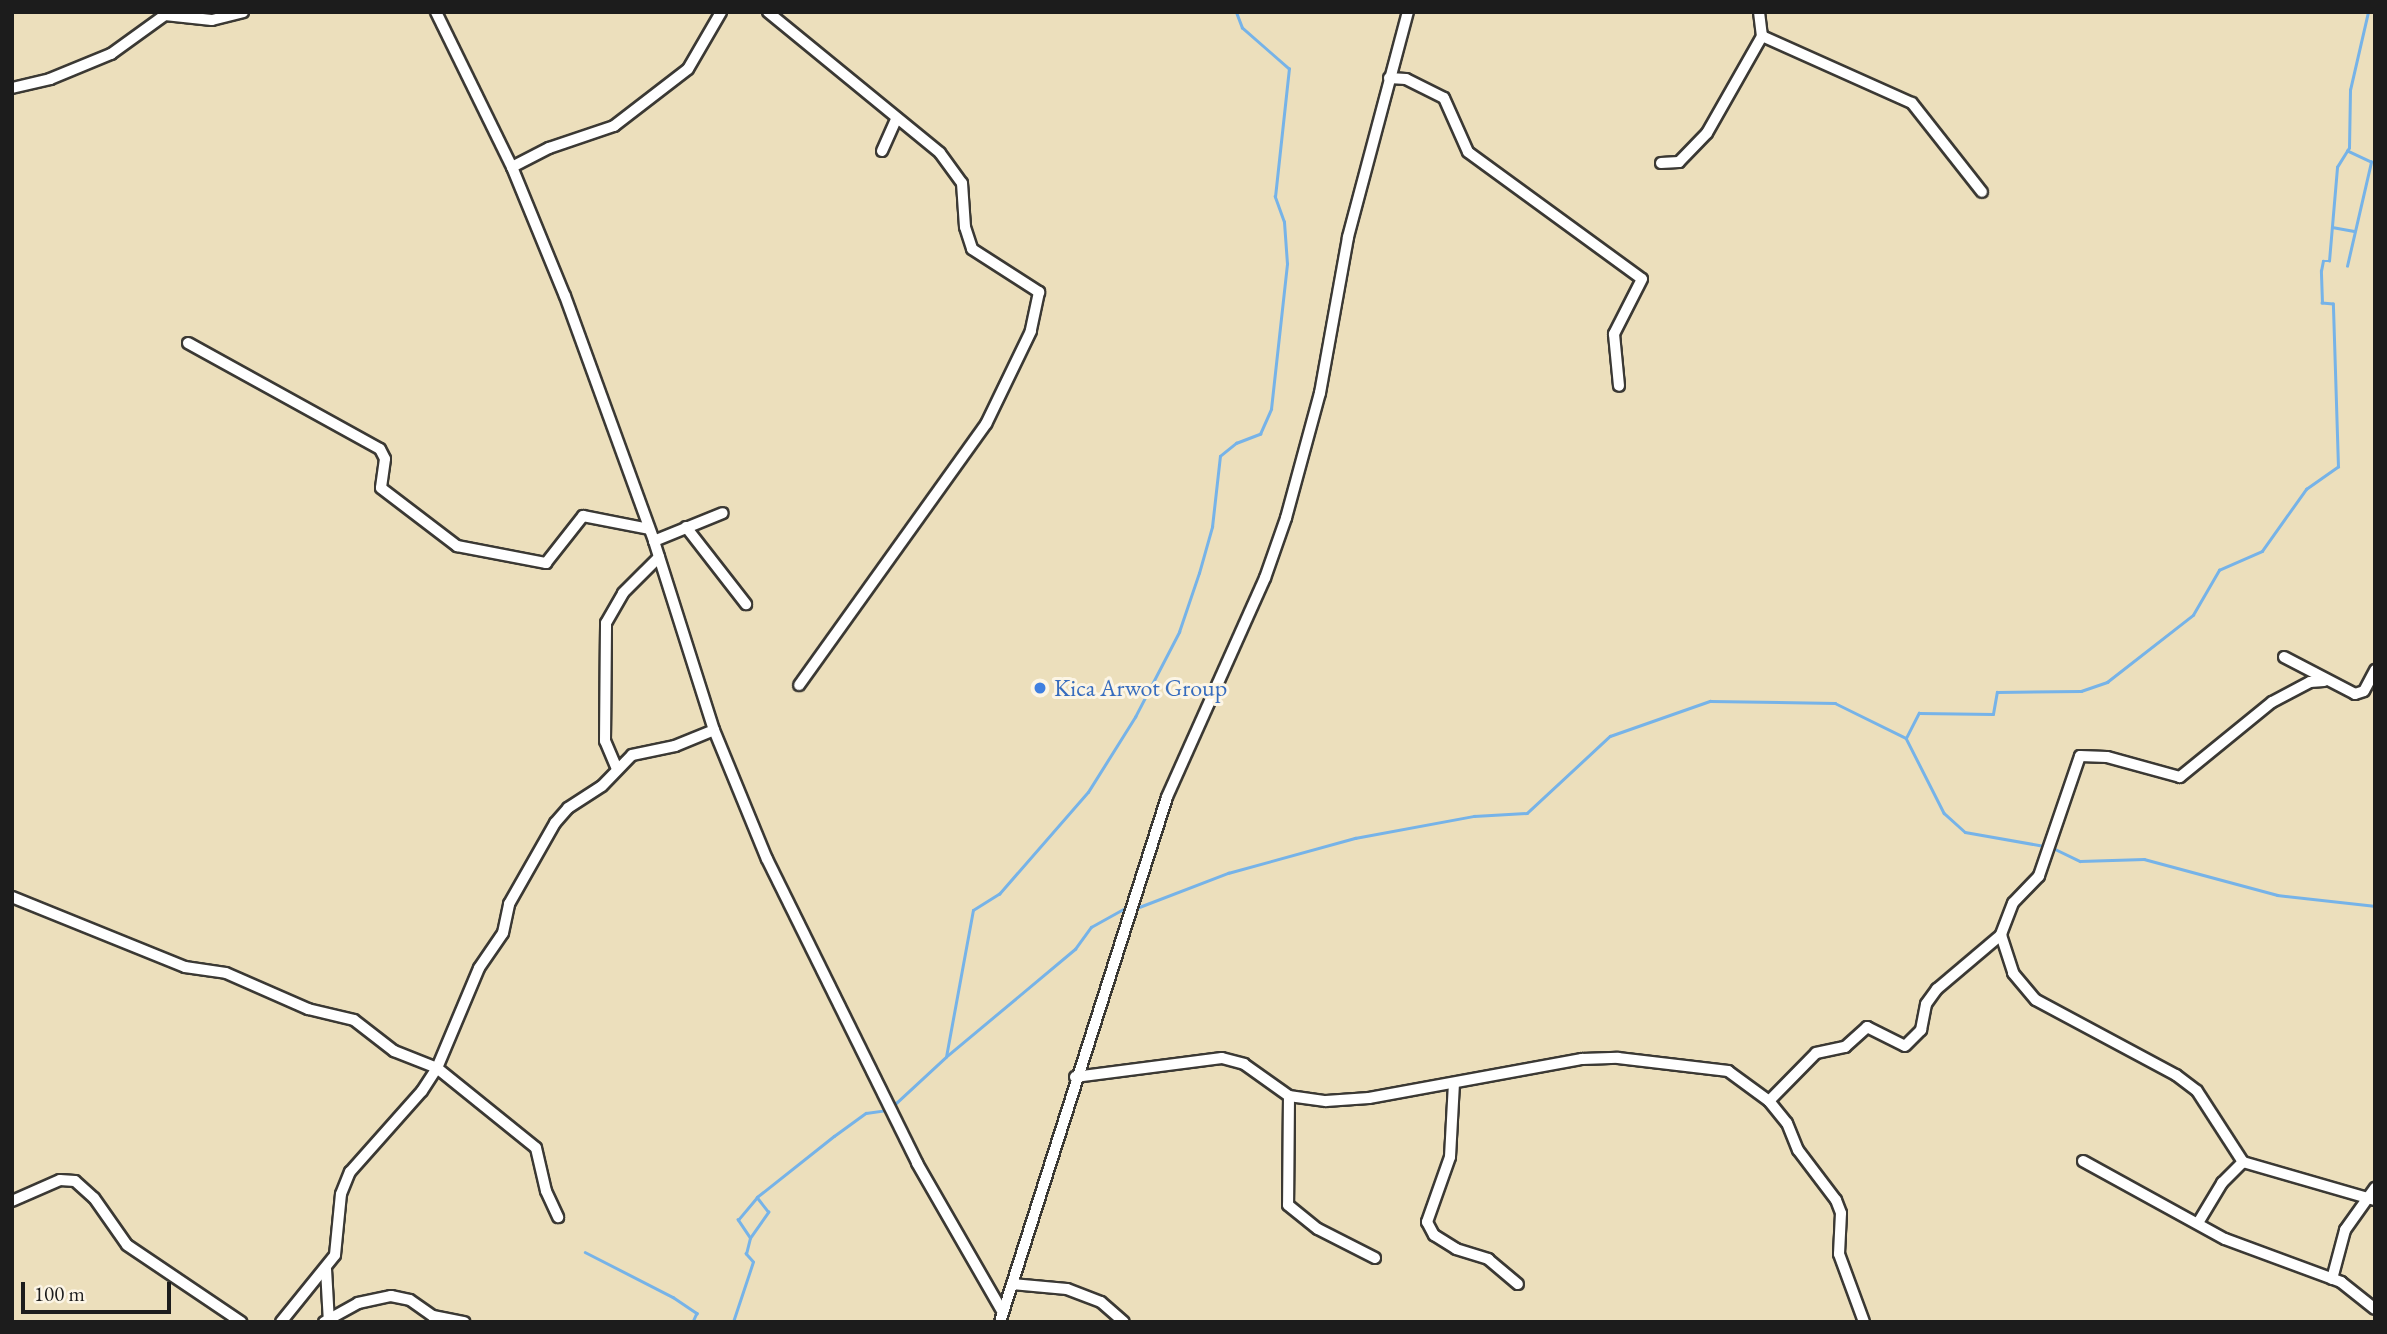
<!DOCTYPE html>
<style>
body{margin:0}
#map{position:relative;width:2387px;height:1334px;overflow:hidden;background:#ecdfbc;font-family:"EB Garamond",serif}
div>[style]{position:absolute}
.stream>*{height:2.5px;margin:-1.25px;padding:0 1.25px;transform-origin:1.25px;border-radius:1.25px;background:#76b3e8}
.roads{filter:drop-shadow(2px 0 #3b3934) drop-shadow(-2px 0 #3b3934) drop-shadow(0 2px #3b3934) drop-shadow(0 -2px #3b3934)}
.minor>*{height:10px;margin:-5px;padding:0 5px;transform-origin:5px;border-radius:5px;background:#fff}
.dots>*{width:19px;height:19px;translate:-50% -50%;box-sizing:border-box;border:4px solid #fcf5e5;border-radius:50%}
span{translate:-50% -50%;white-space:nowrap;text-align:center;line-height:1.15;-webkit-text-stroke:6px #fcf5e5;paint-order:stroke}
.shop-label{font-size:24px;color:#366cbe}
.left{translate:0 -50%;text-align:left}
.frame{position:absolute;inset:0;border:14px solid #1c1c1c;pointer-events:none}
.scale{position:absolute;left:21px;top:1282px;width:150px;height:32px;box-sizing:border-box;border:4px solid #1c1c1c;border-top:0;padding-left:9px;font-size:21px;line-height:24px;white-space:nowrap;color:#1c1c1c;-webkit-text-stroke:5px #fcf5e5;paint-order:stroke}
</style>
<div id="map">
<div class="stream">
<i style="left:2332px;top:227px;width:22px;rotate:10deg"></i>
<i style="left:2347px;top:266px;width:107px;rotate:-77deg"></i>
<i style="left:2371px;top:162px;width:26px;rotate:-155deg"></i>
<i style="left:1906px;top:738px;width:84px;rotate:63.1deg"></i>
<i style="left:1944px;top:813px;width:28px;rotate:42deg"></i>
<i style="left:1965px;top:832px;width:80px;rotate:10deg"></i>
<i style="left:2051px;top:847px;width:32px;rotate:26deg"></i>
<i style="left:2080px;top:861px;width:64px;rotate:-1.8deg"></i>
<i style="left:2144px;top:859px;width:138px;rotate:15.1deg"></i>
<i style="left:2277px;top:895px;width:99px;rotate:6.4deg"></i>
<i style="left:1134px;top:909px;width:101px;rotate:-21deg"></i>
<i style="left:1228px;top:873px;width:132px;rotate:-15.4deg"></i>
<i style="left:1355px;top:838px;width:121px;rotate:-10.5deg"></i>
<i style="left:1474px;top:816px;width:53px;rotate:-3.2deg"></i>
<i style="left:1527px;top:813px;width:113px;rotate:-42.9deg"></i>
<i style="left:1610px;top:736px;width:106px;rotate:-19.3deg"></i>
<i style="left:1710px;top:701px;width:125px;rotate:0.9deg"></i>
<i style="left:1835px;top:703px;width:79px;rotate:26.2deg"></i>
<i style="left:1906px;top:738px;width:28px;rotate:-63deg"></i>
<i style="left:1919px;top:713px;width:74px;rotate:0.8deg"></i>
<i style="left:1993px;top:714px;width:22px;rotate:-80deg"></i>
<i style="left:1997px;top:692px;width:84px;rotate:-0.7deg"></i>
<i style="left:2081px;top:691px;width:28px;rotate:-19deg"></i>
<i style="left:2107px;top:682px;width:109px;rotate:-37.9deg"></i>
<i style="left:2193px;top:615px;width:52px;rotate:-60deg"></i>
<i style="left:2219px;top:570px;width:47px;rotate:-23.8deg"></i>
<i style="left:2262px;top:551px;width:76px;rotate:-54.6deg"></i>
<i style="left:2306px;top:489px;width:39px;rotate:-35deg"></i>
<i style="left:2338px;top:467px;width:163px;rotate:-91.8deg"></i>
<i style="left:2333px;top:304px;width:11px;rotate:-175deg"></i>
<i style="left:2322px;top:303px;width:32px;rotate:-92deg"></i>
<i style="left:2321px;top:271px;width:10px;rotate:-79deg"></i>
<i style="left:2323px;top:261px;width:6px"></i>
<i style="left:2329px;top:261px;width:94px;rotate:-85.1deg"></i>
<i style="left:2337px;top:167px;width:22px;rotate:-58deg"></i>
<i style="left:2349px;top:148px;width:58px;rotate:-89deg"></i>
<i style="left:2350px;top:90px;width:80px;rotate:-77deg"></i>
<i style="left:947px;top:1056px;width:167px;rotate:-39.9deg"></i>
<i style="left:1075px;top:949px;width:27px;rotate:-54deg"></i>
<i style="left:1091px;top:927px;width:37px;rotate:-29deg"></i>
<i style="left:893px;top:1106px;width:72px;rotate:-42.8deg"></i>
<i style="left:946px;top:1057px;width:149px;rotate:-79.6deg"></i>
<i style="left:973px;top:910px;width:31px;rotate:-32deg"></i>
<i style="left:999px;top:894px;width:135px;rotate:-48.9deg"></i>
<i style="left:1088px;top:792px;width:89px;rotate:-57.9deg"></i>
<i style="left:1135px;top:717px;width:96px;rotate:-62.6deg"></i>
<i style="left:1179px;top:632px;width:62px;rotate:-71.3deg"></i>
<i style="left:1199px;top:573px;width:48px;rotate:-74.2deg"></i>
<i style="left:1212px;top:527px;width:71px;rotate:-83.6deg"></i>
<i style="left:1220px;top:456px;width:21px;rotate:-39deg"></i>
<i style="left:1236px;top:443px;width:26px;rotate:-21deg"></i>
<i style="left:1260px;top:434px;width:27px;rotate:-66deg"></i>
<i style="left:1271px;top:409px;width:146px;rotate:-83.7deg"></i>
<i style="left:1287px;top:264px;width:42px;rotate:-94.1deg"></i>
<i style="left:1284px;top:222px;width:27px;rotate:-110deg"></i>
<i style="left:1275px;top:197px;width:129px;rotate:-83.8deg"></i>
<i style="left:1289px;top:69px;width:62px;rotate:-138.9deg"></i>
<i style="left:1242px;top:28px;width:17px;rotate:-111deg"></i>
<i style="left:750px;top:1238px;width:32px;rotate:-55deg"></i>
<i style="left:768px;top:1212px;width:18px;rotate:-128deg"></i>
<i style="left:585px;top:1252px;width:99px;rotate:27.1deg"></i>
<i style="left:673px;top:1297px;width:29px;rotate:34deg"></i>
<i style="left:697px;top:1313px;width:10px;rotate:114deg"></i>
<i style="left:733px;top:1322px;width:63px;rotate:-71.6deg"></i>
<i style="left:753px;top:1262px;width:11px;rotate:-131deg"></i>
<i style="left:746px;top:1254px;width:16px;rotate:-76deg"></i>
<i style="left:750px;top:1238px;width:22px;rotate:-124deg"></i>
<i style="left:738px;top:1220px;width:30px;rotate:-50deg"></i>
<i style="left:757px;top:1197px;width:98px;rotate:-38.4deg"></i>
<i style="left:834px;top:1136px;width:39px;rotate:-36deg"></i>
<i style="left:866px;top:1113px;width:22px;rotate:-8deg"></i>
</div>
<div class="roads">
<div class="minor">
<i style="left:436px;top:12px;width:173px;rotate:63.9deg"></i>
<i style="left:512px;top:167px;width:139px;rotate:67.7deg"></i>
<i style="left:565px;top:296px;width:261px;rotate:70deg"></i>
<i style="left:654px;top:541px;width:198px;rotate:72.4deg"></i>
<i style="left:714px;top:730px;width:139px;rotate:67.7deg"></i>
<i style="left:767px;top:859px;width:339px;rotate:63.7deg"></i>
<i style="left:917px;top:1163px;width:171px;rotate:60.1deg"></i>
<i style="left:768px;top:12px;width:222px;rotate:39.3deg"></i>
<i style="left:940px;top:153px;width:37px;rotate:54deg"></i>
<i style="left:962px;top:183px;width:44px;rotate:86.1deg"></i>
<i style="left:965px;top:227px;width:23px;rotate:72deg"></i>
<i style="left:972px;top:249px;width:80px;rotate:32.7deg"></i>
<i style="left:1039px;top:292px;width:40px;rotate:102deg"></i>
<i style="left:1031px;top:331px;width:103px;rotate:115.8deg"></i>
<i style="left:986px;top:424px;width:321px;rotate:125.6deg"></i>
<i style="left:1759px;top:12px;width:24px;rotate:83deg"></i>
<i style="left:1762px;top:36px;width:164px;rotate:24.1deg"></i>
<i style="left:1912px;top:103px;width:113px;rotate:51.8deg"></i>
<i style="left:1389px;top:78px;width:17px;rotate:3deg"></i>
<i style="left:1406px;top:79px;width:42px;rotate:26.6deg"></i>
<i style="left:1444px;top:98px;width:59px;rotate:66deg"></i>
<i style="left:1468px;top:152px;width:215px;rotate:36.1deg"></i>
<i style="left:1642px;top:279px;width:62px;rotate:117deg"></i>
<i style="left:1614px;top:334px;width:52px;rotate:84.5deg"></i>
<i style="left:12px;top:88px;width:39px;rotate:-13deg"></i>
<i style="left:50px;top:79px;width:66px;rotate:-22.3deg"></i>
<i style="left:111px;top:54px;width:67px;rotate:-35.8deg"></i>
<i style="left:165px;top:15px;width:47px;rotate:6.1deg"></i>
<i style="left:212px;top:20px;width:32px;rotate:-14deg"></i>
<i style="left:882px;top:151px;width:36px;rotate:-66deg"></i>
<i style="left:1661px;top:163px;width:18px;rotate:-3deg"></i>
<i style="left:1679px;top:162px;width:40px;rotate:-46deg"></i>
<i style="left:1707px;top:133px;width:112px;rotate:-60.4deg"></i>
<i style="left:512px;top:167px;width:42px;rotate:-27.2deg"></i>
<i style="left:549px;top:148px;width:69px;rotate:-18.7deg"></i>
<i style="left:614px;top:126px;width:93px;rotate:-37.6deg"></i>
<i style="left:688px;top:69px;width:66px;rotate:-59.9deg"></i>
<i style="left:188px;top:343px;width:219px;rotate:28.9deg"></i>
<i style="left:380px;top:449px;width:11px;rotate:63deg"></i>
<i style="left:385px;top:459px;width:29px;rotate:98deg"></i>
<i style="left:381px;top:488px;width:96px;rotate:37.3deg"></i>
<i style="left:457px;top:546px;width:91px;rotate:10.8deg"></i>
<i style="left:546px;top:563px;width:60px;rotate:-51.8deg"></i>
<i style="left:583px;top:516px;width:67px;rotate:11.1deg"></i>
<i style="left:686px;top:527px;width:98px;rotate:52.1deg"></i>
<i style="left:654px;top:541px;width:74px;rotate:-22.1deg"></i>
<i style="left:2284px;top:657px;width:80px;rotate:27.5deg"></i>
<i style="left:2355px;top:694px;width:9px;rotate:-18deg"></i>
<i style="left:2364px;top:691px;width:24px;rotate:-62deg"></i>
<i style="left:2324px;top:681px;width:14px;rotate:176deg"></i>
<i style="left:2310px;top:682px;width:43px;rotate:152.2deg"></i>
<i style="left:2272px;top:702px;width:119px;rotate:140.8deg"></i>
<i style="left:2180px;top:777px;width:76px;rotate:-164.7deg"></i>
<i style="left:2107px;top:757px;width:27px;rotate:-178deg"></i>
<i style="left:2080px;top:756px;width:127px;rotate:108.9deg"></i>
<i style="left:2039px;top:876px;width:37px;rotate:134deg"></i>
<i style="left:2013px;top:903px;width:34px;rotate:111deg"></i>
<i style="left:2001px;top:935px;width:40px;rotate:72deg"></i>
<i style="left:2013px;top:973px;width:35px;rotate:50deg"></i>
<i style="left:2036px;top:1000px;width:159px;rotate:28.2deg"></i>
<i style="left:2176px;top:1075px;width:26px;rotate:37deg"></i>
<i style="left:2197px;top:1091px;width:85px;rotate:57.1deg"></i>
<i style="left:2243px;top:1162px;width:137px;rotate:16.1deg"></i>
<i style="left:617px;top:769px;width:30px;rotate:-113deg"></i>
<i style="left:605px;top:741px;width:118px;rotate:-89.5deg"></i>
<i style="left:606px;top:623px;width:34px;rotate:-60deg"></i>
<i style="left:623px;top:593px;width:51px;rotate:-45deg"></i>
<i style="left:12px;top:897px;width:187px;rotate:22deg"></i>
<i style="left:185px;top:967px;width:41px;rotate:8.3deg"></i>
<i style="left:226px;top:973px;width:90px;rotate:23.7deg"></i>
<i style="left:308px;top:1009px;width:47px;rotate:13.4deg"></i>
<i style="left:354px;top:1020px;width:51px;rotate:37.8deg"></i>
<i style="left:394px;top:1051px;width:46px;rotate:21.6deg"></i>
<i style="left:437px;top:1068px;width:127px;rotate:38.9deg"></i>
<i style="left:536px;top:1148px;width:44px;rotate:76.9deg"></i>
<i style="left:546px;top:1191px;width:29px;rotate:65deg"></i>
<i style="left:1075px;top:1077px;width:148px;rotate:-7.4deg"></i>
<i style="left:1222px;top:1058px;width:23px;rotate:15deg"></i>
<i style="left:1244px;top:1064px;width:55px;rotate:35.4deg"></i>
<i style="left:1289px;top:1096px;width:37px;rotate:8deg"></i>
<i style="left:1326px;top:1101px;width:43px;rotate:-4deg"></i>
<i style="left:1369px;top:1098px;width:217px;rotate:-10.4deg"></i>
<i style="left:1582px;top:1059px;width:36px;rotate:-2deg"></i>
<i style="left:1618px;top:1058px;width:111px;rotate:6.7deg"></i>
<i style="left:1728px;top:1071px;width:51px;rotate:36.2deg"></i>
<i style="left:1769px;top:1101px;width:28px;rotate:51deg"></i>
<i style="left:1787px;top:1123px;width:29px;rotate:68deg"></i>
<i style="left:1798px;top:1150px;width:63px;rotate:52.8deg"></i>
<i style="left:1836px;top:1200px;width:14px;rotate:69deg"></i>
<i style="left:1841px;top:1213px;width:41px;rotate:92.8deg"></i>
<i style="left:1839px;top:1254px;width:72px;rotate:69.8deg"></i>
<i style="left:1454px;top:1083px;width:74px;rotate:93.1deg"></i>
<i style="left:1450px;top:1157px;width:69px;rotate:109.5deg"></i>
<i style="left:1427px;top:1222px;width:15px;rotate:62deg"></i>
<i style="left:1434px;top:1235px;width:26px;rotate:32deg"></i>
<i style="left:1456px;top:1249px;width:34px;rotate:17deg"></i>
<i style="left:1488px;top:1259px;width:39px;rotate:40deg"></i>
<i style="left:1289px;top:1096px;width:109px;rotate:90.5deg"></i>
<i style="left:1288px;top:1205px;width:38px;rotate:39deg"></i>
<i style="left:1318px;top:1229px;width:64px;rotate:27deg"></i>
<i style="left:1769px;top:1101px;width:67px;rotate:-45.6deg"></i>
<i style="left:1816px;top:1053px;width:30px;rotate:-12deg"></i>
<i style="left:1845px;top:1047px;width:30px;rotate:-42deg"></i>
<i style="left:1867px;top:1027px;width:42px;rotate:26.6deg"></i>
<i style="left:1905px;top:1046px;width:23px;rotate:-45deg"></i>
<i style="left:1921px;top:1030px;width:26px;rotate:-79deg"></i>
<i style="left:1926px;top:1004px;width:19px;rotate:-54deg"></i>
<i style="left:1937px;top:989px;width:84px;rotate:-40.2deg"></i>
<i style="left:2083px;top:1161px;width:162px;rotate:28.8deg"></i>
<i style="left:2225px;top:1239px;width:124px;rotate:20.3deg"></i>
<i style="left:2341px;top:1282px;width:43px;rotate:38.5deg"></i>
<i style="left:12px;top:1201px;width:52px;rotate:-23.6deg"></i>
<i style="left:60px;top:1180px;width:15px;rotate:4deg"></i>
<i style="left:75px;top:1181px;width:25px;rotate:42deg"></i>
<i style="left:94px;top:1198px;width:57px;rotate:54.9deg"></i>
<i style="left:127px;top:1245px;width:138px;rotate:34deg"></i>
<i style="left:2198px;top:1223px;width:47px;rotate:-59deg"></i>
<i style="left:2222px;top:1183px;width:30px;rotate:-45deg"></i>
<i style="left:326px;top:1269px;width:53px;rotate:86.8deg"></i>
<i style="left:2332px;top:1279px;width:51px;rotate:-75.1deg"></i>
<i style="left:2345px;top:1230px;width:52px;rotate:-54.5deg"></i>
<i style="left:1012px;top:1284px;width:55px;rotate:5.2deg"></i>
<i style="left:1067px;top:1289px;width:36px;rotate:21deg"></i>
<i style="left:1101px;top:1302px;width:30px;rotate:41deg"></i>
<i style="left:281px;top:1322px;width:86px;rotate:-51.1deg"></i>
<i style="left:335px;top:1255px;width:61px;rotate:-84.4deg"></i>
<i style="left:341px;top:1194px;width:24px;rotate:-68deg"></i>
<i style="left:350px;top:1172px;width:108px;rotate:-48.4deg"></i>
<i style="left:422px;top:1091px;width:27px;rotate:-57deg"></i>
<i style="left:437px;top:1068px;width:108px;rotate:-67.2deg"></i>
<i style="left:479px;top:968px;width:42px;rotate:-55.6deg"></i>
<i style="left:503px;top:933px;width:30px;rotate:-78deg"></i>
<i style="left:509px;top:904px;width:93px;rotate:-60.4deg"></i>
<i style="left:555px;top:823px;width:20px;rotate:-49deg"></i>
<i style="left:568px;top:808px;width:40px;rotate:-32.9deg"></i>
<i style="left:602px;top:786px;width:43px;rotate:-45.9deg"></i>
<i style="left:632px;top:755px;width:44px;rotate:-11.8deg"></i>
<i style="left:675px;top:746px;width:42px;rotate:-22.3deg"></i>
<i style="left:324px;top:1322px;width:39px;rotate:-29deg"></i>
<i style="left:358px;top:1303px;width:34px;rotate:-12deg"></i>
<i style="left:391px;top:1296px;width:19px;rotate:12deg"></i>
<i style="left:410px;top:1300px;width:28px;rotate:35deg"></i>
<i style="left:433px;top:1316px;width:32px;rotate:11deg"></i>
<i style="left:1000px;top:1322px;width:551px;rotate:-72.35deg"></i>
<i style="left:1167px;top:797px;width:240px;rotate:-65.9deg"></i>
<i style="left:1265px;top:578px;width:64px;rotate:-70.7deg"></i>
<i style="left:1286px;top:518px;width:130px;rotate:-74.8deg"></i>
<i style="left:1320px;top:393px;width:158px;rotate:-79.8deg"></i>
<i style="left:1348px;top:237px;width:233px;rotate:-75.1deg"></i>
</div>
</div>
<div class="dots">
<i style="left:1040px;top:688px;background:#3f7fe0"></i>
</div>
<div class="shop-label">
<span class="left" style="left:1054px;top:688px">Kica Arwot Group</span>
</div>
<div class="frame"></div>
<div class="scale">100 m</div>
</div>
